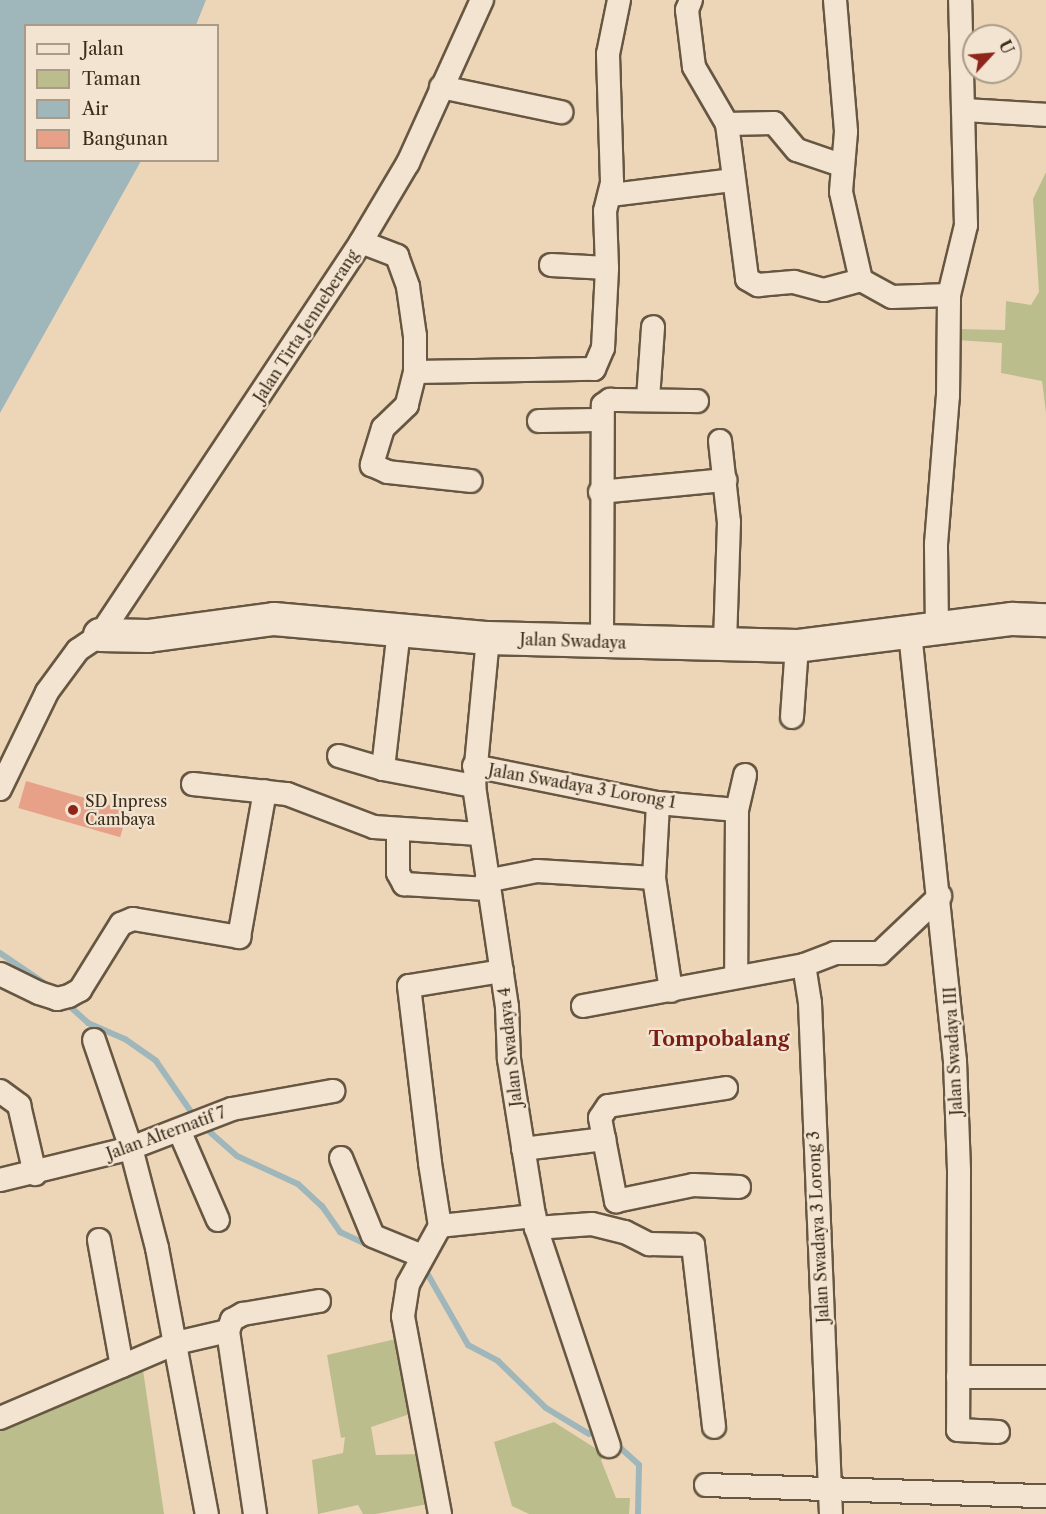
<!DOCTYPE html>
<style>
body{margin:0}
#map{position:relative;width:1046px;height:1514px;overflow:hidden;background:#edd6b8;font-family:"Libre Caslon Text",serif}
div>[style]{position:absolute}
.green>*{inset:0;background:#bcbd8c}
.water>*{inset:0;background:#9fb6ba}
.stream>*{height:6px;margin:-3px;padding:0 3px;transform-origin:3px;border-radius:3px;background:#9fb6ba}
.building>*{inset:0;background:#e8a189;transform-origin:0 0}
.roads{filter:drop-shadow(2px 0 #675742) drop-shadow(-2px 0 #675742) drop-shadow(0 2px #675742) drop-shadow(0 -2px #675742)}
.street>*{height:22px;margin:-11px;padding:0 11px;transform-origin:11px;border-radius:11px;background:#f3e4d1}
.secondary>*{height:32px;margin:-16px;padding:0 16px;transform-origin:16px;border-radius:16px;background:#f3e4d1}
.dots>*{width:16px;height:16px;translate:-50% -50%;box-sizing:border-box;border:3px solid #f3e4d1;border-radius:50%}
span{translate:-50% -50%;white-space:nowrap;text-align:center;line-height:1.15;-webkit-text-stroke:4.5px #f3e4d1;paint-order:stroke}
.street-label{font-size:16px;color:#3a2d1a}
.poi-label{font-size:16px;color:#3a2d1a}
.left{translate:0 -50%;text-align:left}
.quarter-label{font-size:20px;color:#7a1f14;font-weight:700}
.legend{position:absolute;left:24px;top:24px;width:195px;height:138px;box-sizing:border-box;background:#f3e4d1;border:2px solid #a99b88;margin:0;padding:8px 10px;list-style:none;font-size:18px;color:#3a2d1a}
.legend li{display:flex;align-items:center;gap:12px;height:30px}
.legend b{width:30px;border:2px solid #a99b88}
.north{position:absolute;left:962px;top:24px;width:60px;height:60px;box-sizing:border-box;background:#f3e4d1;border:2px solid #a99b88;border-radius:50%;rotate:64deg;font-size:16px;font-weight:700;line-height:24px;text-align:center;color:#3a2d1a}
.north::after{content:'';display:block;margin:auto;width:21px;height:27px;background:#8f2418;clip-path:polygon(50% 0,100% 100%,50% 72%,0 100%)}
</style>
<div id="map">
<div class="green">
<i style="clip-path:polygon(1046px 172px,1046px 413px,1042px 381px,1001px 373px,1002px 343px,957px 340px,957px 329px,1005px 330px,1006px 301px,1031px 305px,1039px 292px,1033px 199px)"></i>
<i style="clip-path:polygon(400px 1338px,413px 1413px,371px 1427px,376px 1455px,423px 1454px,433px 1503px,376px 1514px,363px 1514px,358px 1505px,318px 1514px,312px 1460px,343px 1453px,345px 1437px,341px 1438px,327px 1355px)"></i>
<i style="clip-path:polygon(142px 1363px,164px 1514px,0 1514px,0 1422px)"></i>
<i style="clip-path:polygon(554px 1422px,606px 1455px,601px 1460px,616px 1498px,630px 1498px,629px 1514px,529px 1514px,512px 1506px,494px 1442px)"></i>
</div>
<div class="water">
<i style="clip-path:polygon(0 0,206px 0,196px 25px,26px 26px,26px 160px,141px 161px,0 413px)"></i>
</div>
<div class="stream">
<i style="left:0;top:953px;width:60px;rotate:34.2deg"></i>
<i style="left:66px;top:1003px;width:30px;rotate:42deg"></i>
<i style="left:88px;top:1023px;width:40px;rotate:23.4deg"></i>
<i style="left:125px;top:1039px;width:38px;rotate:35deg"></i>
<i style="left:156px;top:1061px;width:70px;rotate:55.4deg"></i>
<i style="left:203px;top:1126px;width:45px;rotate:41.4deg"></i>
<i style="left:237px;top:1156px;width:67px;rotate:24.7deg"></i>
<i style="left:298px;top:1184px;width:33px;rotate:43deg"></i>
<i style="left:322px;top:1206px;width:32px;rotate:55deg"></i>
<i style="left:340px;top:1232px;width:35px;rotate:25deg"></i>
<i style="left:423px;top:1266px;width:91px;rotate:60.3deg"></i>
<i style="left:468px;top:1345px;width:34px;rotate:28deg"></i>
<i style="left:498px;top:1361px;width:67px;rotate:44.4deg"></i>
<i style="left:546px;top:1408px;width:50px;rotate:31.2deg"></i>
<i style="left:616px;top:1444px;width:31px;rotate:42deg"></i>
<i style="left:639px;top:1465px;width:49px;rotate:91.2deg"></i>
</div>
<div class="building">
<i style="left:26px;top:781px;width:106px;height:28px;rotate:16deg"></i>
</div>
<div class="roads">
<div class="street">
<i style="left:691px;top:0;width:11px;rotate:112deg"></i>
<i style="left:687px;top:10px;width:57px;rotate:83deg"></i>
<i style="left:694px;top:67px;width:66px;rotate:59.9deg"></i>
<i style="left:727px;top:124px;width:47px;rotate:-1.2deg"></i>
<i style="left:774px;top:123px;width:35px;rotate:50deg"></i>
<i style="left:797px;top:150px;width:46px;rotate:18.8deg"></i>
<i style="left:835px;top:0;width:132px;rotate:85.2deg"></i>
<i style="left:846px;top:132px;width:60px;rotate:94.8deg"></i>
<i style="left:841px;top:192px;width:90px;rotate:77.2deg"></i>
<i style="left:441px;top:87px;width:123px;rotate:11.8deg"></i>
<i style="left:963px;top:110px;width:83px;rotate:3.4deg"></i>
<i style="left:727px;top:124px;width:156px;rotate:82.6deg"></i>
<i style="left:747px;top:279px;width:13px;rotate:29deg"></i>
<i style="left:758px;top:285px;width:36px;rotate:-5deg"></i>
<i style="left:794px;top:282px;width:31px;rotate:15deg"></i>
<i style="left:824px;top:290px;width:38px;rotate:-15deg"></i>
<i style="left:861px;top:280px;width:35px;rotate:29deg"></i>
<i style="left:892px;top:297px;width:57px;rotate:-2deg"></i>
<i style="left:611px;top:195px;width:123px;rotate:-7deg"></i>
<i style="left:361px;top:242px;width:39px;rotate:21deg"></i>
<i style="left:397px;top:256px;width:33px;rotate:70deg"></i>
<i style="left:408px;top:287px;width:49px;rotate:81.9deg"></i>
<i style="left:415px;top:336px;width:36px;rotate:90deg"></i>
<i style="left:415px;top:372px;width:34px;rotate:104deg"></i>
<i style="left:407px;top:405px;width:33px;rotate:136deg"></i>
<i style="left:383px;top:428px;width:39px;rotate:107deg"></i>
<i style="left:372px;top:465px;width:17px;rotate:24deg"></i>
<i style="left:388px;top:472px;width:83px;rotate:6.2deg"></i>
<i style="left:551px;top:265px;width:56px;rotate:3.1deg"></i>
<i style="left:607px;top:268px;width:57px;rotate:-92deg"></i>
<i style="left:605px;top:211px;width:30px;rotate:-76deg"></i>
<i style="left:612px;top:182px;width:128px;rotate:-91.8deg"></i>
<i style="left:608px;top:54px;width:55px;rotate:-78.5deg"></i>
<i style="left:415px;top:372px;width:179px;rotate:-1deg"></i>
<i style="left:594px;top:369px;width:23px;rotate:-67deg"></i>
<i style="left:603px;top:348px;width:80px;rotate:-87.1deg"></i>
<i style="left:648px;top:399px;width:72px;rotate:-86deg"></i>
<i style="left:539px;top:421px;width:60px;rotate:-1deg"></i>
<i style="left:720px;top:441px;width:81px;rotate:83.7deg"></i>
<i style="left:729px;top:522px;width:122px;rotate:91.9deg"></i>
<i style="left:600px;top:492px;width:126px;rotate:-5.5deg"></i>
<i style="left:399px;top:630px;width:140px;rotate:96.6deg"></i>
<i style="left:383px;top:769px;width:93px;rotate:10.6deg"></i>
<i style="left:937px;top:630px;width:86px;rotate:-90.7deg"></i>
<i style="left:936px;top:544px;width:148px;rotate:-85.4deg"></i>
<i style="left:948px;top:396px;width:101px;rotate:-89.4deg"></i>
<i style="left:949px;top:295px;width:72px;rotate:-76.3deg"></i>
<i style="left:966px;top:225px;width:225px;rotate:-91.5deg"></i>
<i style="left:910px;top:633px;width:430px;rotate:84deg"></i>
<i style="left:955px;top:1061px;width:110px;rotate:87.9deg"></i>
<i style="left:959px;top:1171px;width:259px;rotate:90.2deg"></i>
<i style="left:958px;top:1430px;width:40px;rotate:2.9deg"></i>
<i style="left:488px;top:638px;width:149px;rotate:95.4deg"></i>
<i style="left:474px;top:786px;width:223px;rotate:81.5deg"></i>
<i style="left:507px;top:1007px;width:52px;rotate:87.8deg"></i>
<i style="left:509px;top:1059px;width:171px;rotate:80.9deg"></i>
<i style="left:536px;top:1228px;width:230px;rotate:71.5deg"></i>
<i style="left:602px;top:643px;width:238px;rotate:-89.8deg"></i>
<i style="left:603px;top:405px;width:9px;rotate:-36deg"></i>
<i style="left:610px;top:400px;width:87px;rotate:0.7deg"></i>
<i style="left:792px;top:717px;width:71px;rotate:-86deg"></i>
<i style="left:339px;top:756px;width:46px;rotate:16.5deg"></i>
<i style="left:474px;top:766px;width:188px;rotate:11.4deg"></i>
<i style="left:658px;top:803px;width:79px;rotate:5.1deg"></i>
<i style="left:737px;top:810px;width:167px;rotate:90.3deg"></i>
<i style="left:193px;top:784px;width:95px;rotate:6.1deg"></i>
<i style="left:287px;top:794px;width:93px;rotate:20.8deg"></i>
<i style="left:374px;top:827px;width:105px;rotate:3.8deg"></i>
<i style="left:0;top:789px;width:108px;rotate:-64.1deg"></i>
<i style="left:47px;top:692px;width:52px;rotate:-53.6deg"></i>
<i style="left:78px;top:650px;width:27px;rotate:-34deg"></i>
<i style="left:100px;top:635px;width:472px;rotate:-56.4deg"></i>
<i style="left:361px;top:242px;width:92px;rotate:-59.3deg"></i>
<i style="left:408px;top:163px;width:179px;rotate:-65.6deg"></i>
<i style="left:737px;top:810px;width:36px;rotate:-77deg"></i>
<i style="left:398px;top:831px;width:42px;rotate:90deg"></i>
<i style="left:398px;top:873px;width:13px;rotate:61deg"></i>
<i style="left:404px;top:884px;width:83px;rotate:3.4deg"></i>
<i style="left:654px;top:878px;width:75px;rotate:-86.9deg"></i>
<i style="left:486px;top:881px;width:52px;rotate:-11.1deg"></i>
<i style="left:537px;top:871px;width:117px;rotate:3.4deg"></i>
<i style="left:654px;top:878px;width:114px;rotate:81.4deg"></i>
<i style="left:804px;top:965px;width:38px;rotate:81deg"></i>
<i style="left:810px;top:1003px;width:511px;rotate:87.65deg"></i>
<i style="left:502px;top:971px;width:94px;rotate:170.8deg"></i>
<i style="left:409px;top:986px;width:178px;rotate:83.2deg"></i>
<i style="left:430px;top:1163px;width:64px;rotate:81deg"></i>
<i style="left:440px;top:1226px;width:95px;rotate:-6.1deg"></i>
<i style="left:0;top:974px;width:43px;rotate:26deg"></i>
<i style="left:39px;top:993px;width:19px;rotate:18deg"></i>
<i style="left:57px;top:999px;width:12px;rotate:-14deg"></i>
<i style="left:69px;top:996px;width:13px;rotate:-29deg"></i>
<i style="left:80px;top:990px;width:78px;rotate:-58.2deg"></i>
<i style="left:121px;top:924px;width:13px;rotate:-23deg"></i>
<i style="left:133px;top:919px;width:108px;rotate:9.6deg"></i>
<i style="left:239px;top:937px;width:148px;rotate:-79.9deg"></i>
<i style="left:583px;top:1006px;width:225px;rotate:-10.5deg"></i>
<i style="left:804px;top:965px;width:33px;rotate:-21deg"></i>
<i style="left:835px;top:953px;width:45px"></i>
<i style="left:880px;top:953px;width:83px;rotate:-43.5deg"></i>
<i style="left:94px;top:1040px;width:114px;rotate:71.1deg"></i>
<i style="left:131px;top:1148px;width:103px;rotate:75.4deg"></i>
<i style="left:157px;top:1248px;width:271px;rotate:79.4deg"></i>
<i style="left:726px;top:1088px;width:119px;rotate:171.3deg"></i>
<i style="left:608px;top:1106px;width:14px;rotate:124deg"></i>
<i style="left:600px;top:1118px;width:85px;rotate:79.1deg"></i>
<i style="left:616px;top:1201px;width:79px;rotate:-11.7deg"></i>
<i style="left:693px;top:1185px;width:46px;rotate:2.5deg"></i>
<i style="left:0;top:1091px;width:24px;rotate:36deg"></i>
<i style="left:19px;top:1105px;width:71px;rotate:76.9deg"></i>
<i style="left:179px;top:1130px;width:98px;rotate:66.6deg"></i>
<i style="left:523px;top:1149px;width:82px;rotate:-7deg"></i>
<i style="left:341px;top:1158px;width:84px;rotate:67.7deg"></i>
<i style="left:373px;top:1236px;width:53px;rotate:22.2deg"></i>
<i style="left:0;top:1180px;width:135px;rotate:-13.7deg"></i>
<i style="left:131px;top:1148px;width:108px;rotate:-21.1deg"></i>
<i style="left:232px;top:1109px;width:103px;rotate:-10.1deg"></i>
<i style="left:536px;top:1228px;width:56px;rotate:-4.1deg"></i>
<i style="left:592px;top:1224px;width:34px;rotate:14deg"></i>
<i style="left:625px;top:1232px;width:27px;rotate:27deg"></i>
<i style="left:649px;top:1244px;width:44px;rotate:1.3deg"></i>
<i style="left:693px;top:1245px;width:183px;rotate:83.4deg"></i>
<i style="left:99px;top:1240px;width:128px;rotate:79.7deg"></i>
<i style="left:228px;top:1331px;width:12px;rotate:-70deg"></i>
<i style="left:232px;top:1320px;width:13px;rotate:-29deg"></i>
<i style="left:243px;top:1314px;width:77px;rotate:-9.7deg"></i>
<i style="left:958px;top:1377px;width:88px"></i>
<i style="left:0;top:1418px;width:191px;rotate:-23.1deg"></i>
<i style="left:176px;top:1343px;width:53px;rotate:-13deg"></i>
<i style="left:228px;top:1331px;width:185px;rotate:81.6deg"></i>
<i style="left:706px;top:1485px;width:340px;rotate:1.9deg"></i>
<i style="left:440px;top:1514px;width:201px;rotate:-100.6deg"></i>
<i style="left:403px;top:1316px;width:32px;rotate:-81deg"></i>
<i style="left:408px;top:1284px;width:66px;rotate:-61.1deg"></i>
</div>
<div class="secondary">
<i style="left:100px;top:635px;width:48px;rotate:1.2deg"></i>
<i style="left:148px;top:636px;width:127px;rotate:-7.7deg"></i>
<i style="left:274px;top:619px;width:215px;rotate:5.1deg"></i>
<i style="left:488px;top:638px;width:309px;rotate:1.5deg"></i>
<i style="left:797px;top:646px;width:217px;rotate:-7.2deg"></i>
<i style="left:1012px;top:619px;width:34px;rotate:2deg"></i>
</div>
</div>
<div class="dots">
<i style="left:73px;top:810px;background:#8f2418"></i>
</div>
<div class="street-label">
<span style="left:306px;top:326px;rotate:-57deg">Jalan Tirta Jenneberang</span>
<span style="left:573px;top:641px;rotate:2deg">Jalan Swadaya</span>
<span style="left:582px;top:786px;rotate:10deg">Jalan Swadaya 3 Lorong 1</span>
<span style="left:510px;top:1047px;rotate:-96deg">Jalan Swadaya 4</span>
<span style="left:953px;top:1051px;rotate:-93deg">Jalan Swadaya III</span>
<span style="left:166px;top:1133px;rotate:-20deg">Jalan Alternatif 7</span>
<span style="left:818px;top:1227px;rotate:-93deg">Jalan Swadaya 3 Lorong 3</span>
</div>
<div class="poi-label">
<span class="left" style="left:85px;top:810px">SD Inpress<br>Cambaya</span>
</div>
<div class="quarter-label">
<span style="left:719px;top:1039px">Tompobalang</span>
</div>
<ul class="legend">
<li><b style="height:8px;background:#f3e4d1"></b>Jalan</li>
<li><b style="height:16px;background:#bcbd8c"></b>Taman</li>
<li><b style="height:16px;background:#9fb6ba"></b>Air</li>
<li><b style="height:16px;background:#e8a189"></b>Bangunan</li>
</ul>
<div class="north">U</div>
</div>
